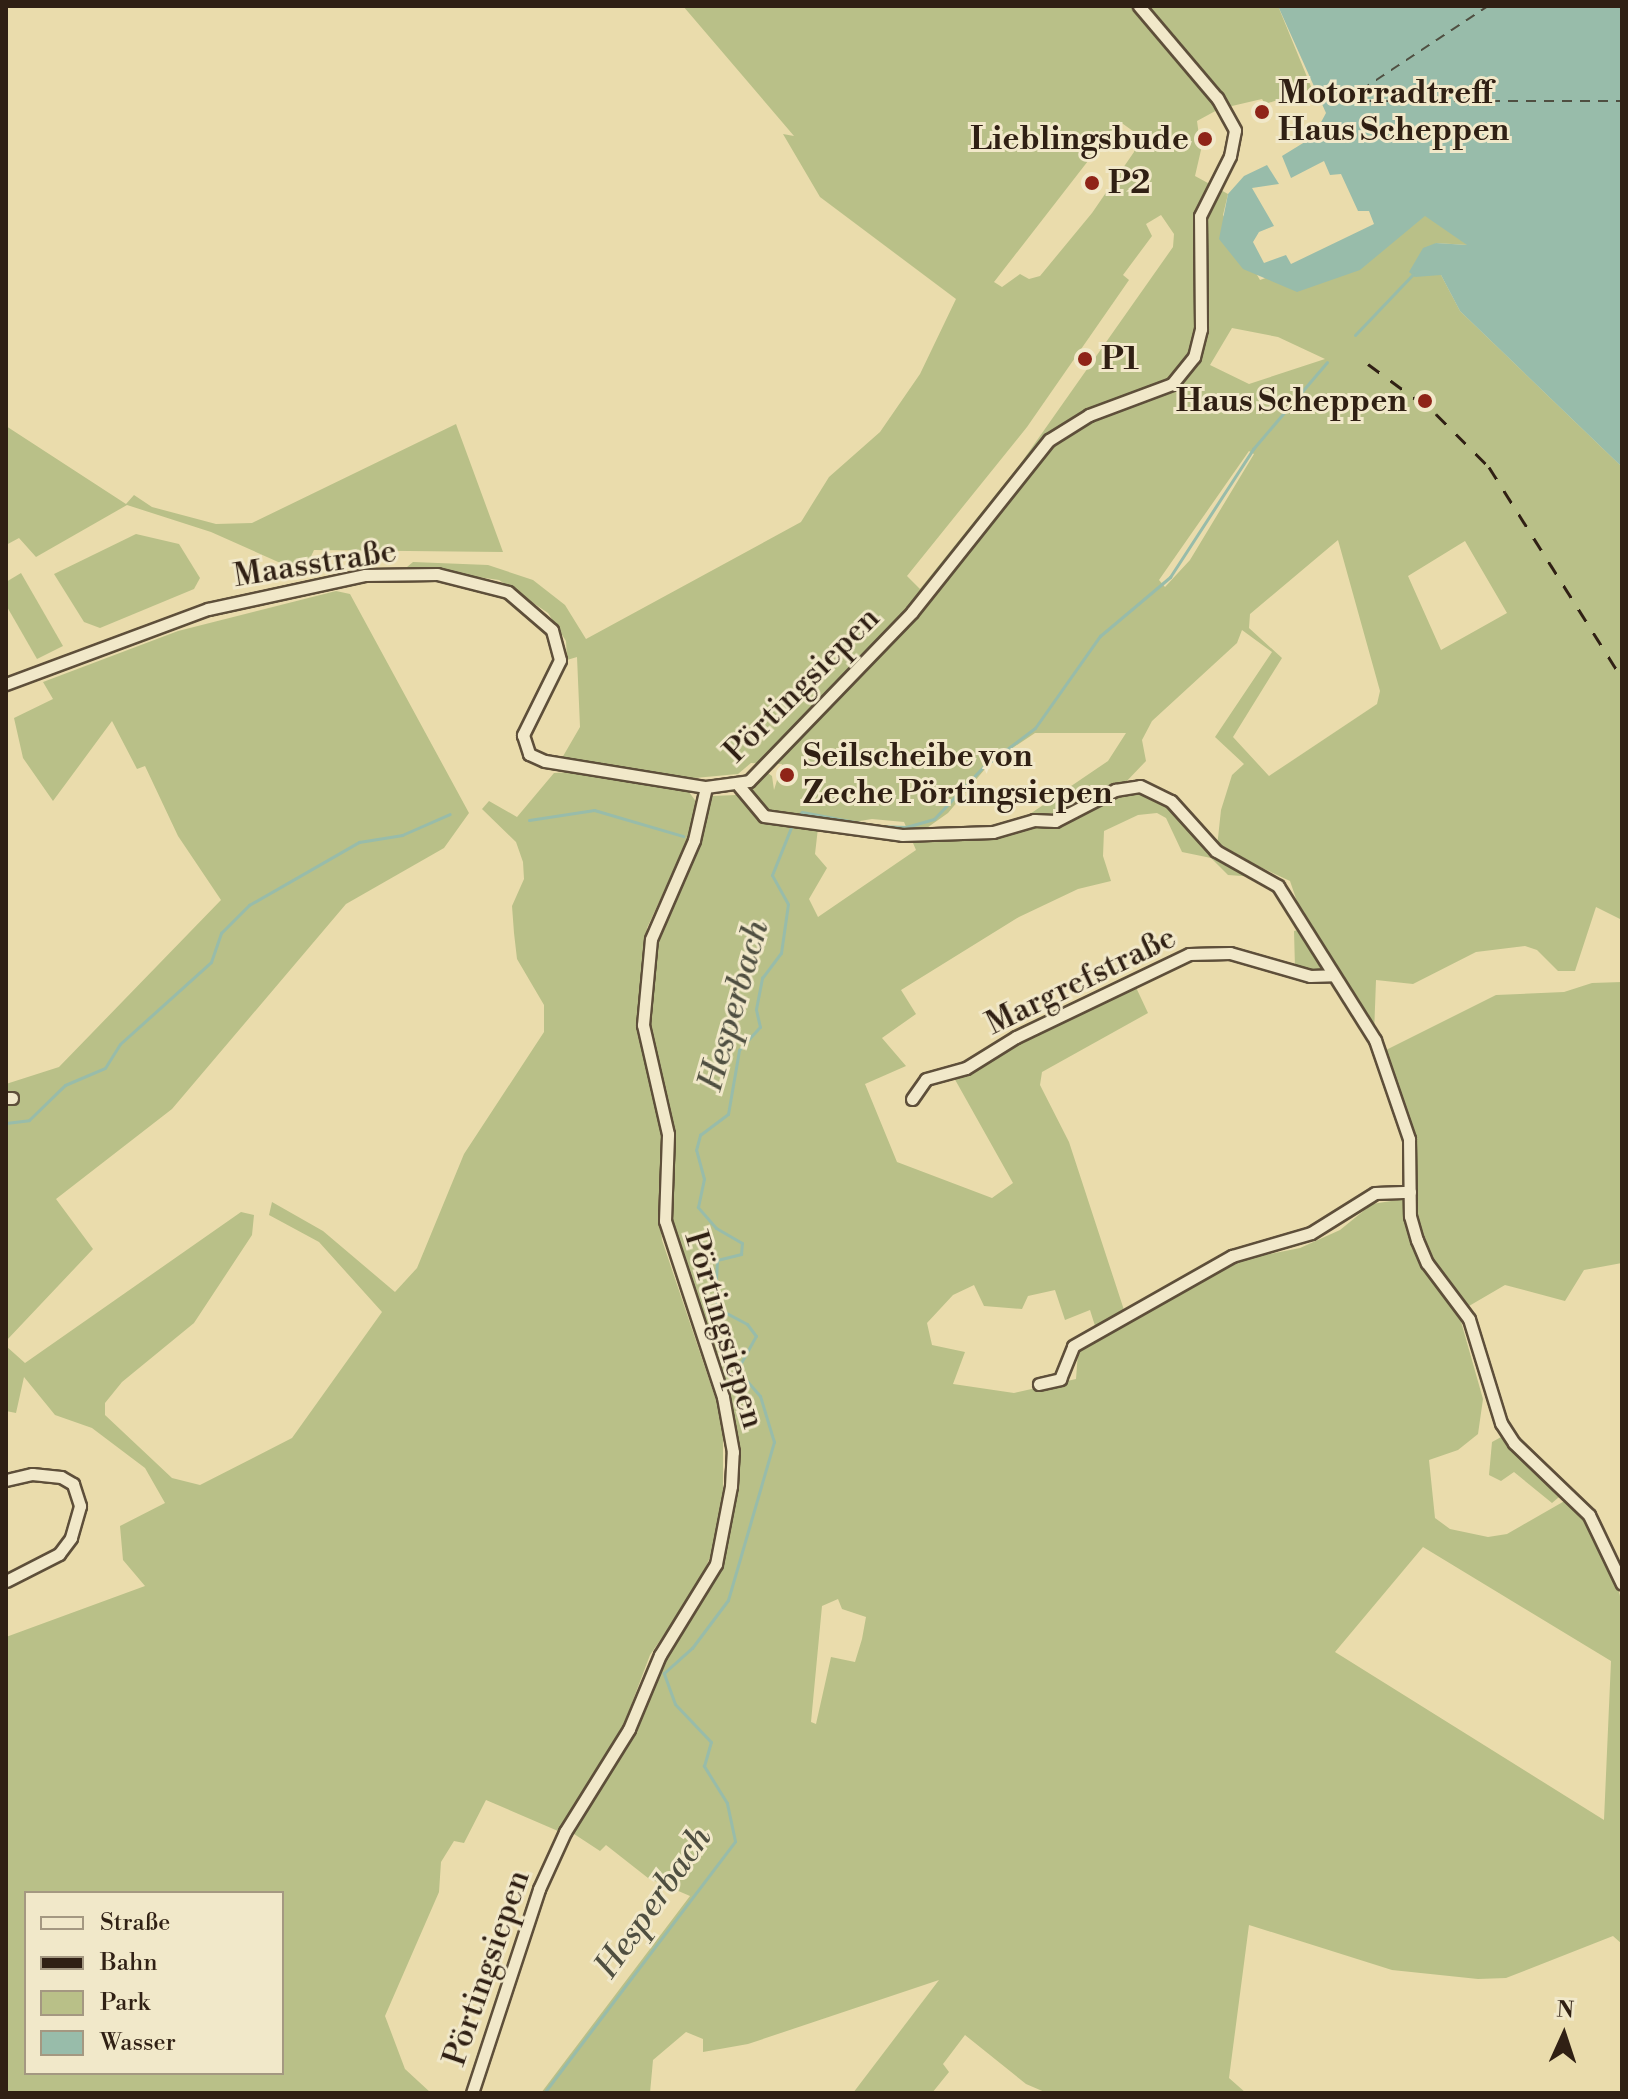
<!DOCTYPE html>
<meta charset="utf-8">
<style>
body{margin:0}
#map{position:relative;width:1628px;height:2099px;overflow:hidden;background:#eadcac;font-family:"Libre Bodoni",serif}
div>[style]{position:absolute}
.green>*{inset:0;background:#b9c088}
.water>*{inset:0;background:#98bcaa}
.stream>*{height:3px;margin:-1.5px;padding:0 1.5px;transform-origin:1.5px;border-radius:1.5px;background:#98bcaa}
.ferry>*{height:2px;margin-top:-1px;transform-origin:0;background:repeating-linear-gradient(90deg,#4f4f41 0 10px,transparent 0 18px)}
.roads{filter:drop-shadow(2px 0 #5e4f3a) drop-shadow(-2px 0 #5e4f3a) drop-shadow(0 2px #5e4f3a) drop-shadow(0 -2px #5e4f3a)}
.minor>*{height:11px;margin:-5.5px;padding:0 5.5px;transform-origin:5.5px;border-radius:5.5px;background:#f1e8c9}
.rail>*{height:3px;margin-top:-1.5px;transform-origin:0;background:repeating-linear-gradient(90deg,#302014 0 14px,transparent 0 28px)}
.dots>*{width:22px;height:22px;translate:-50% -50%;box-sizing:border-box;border:4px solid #f1e8c9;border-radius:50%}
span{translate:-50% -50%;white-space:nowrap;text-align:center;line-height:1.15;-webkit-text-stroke:6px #f1e8c9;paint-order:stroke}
.poi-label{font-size:32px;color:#302014;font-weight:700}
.left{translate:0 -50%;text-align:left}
.right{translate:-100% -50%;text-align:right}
.street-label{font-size:32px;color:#302014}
.water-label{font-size:34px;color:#4f4f41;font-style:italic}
.frame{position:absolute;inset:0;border:8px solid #302014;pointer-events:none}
.legend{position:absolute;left:24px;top:1891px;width:260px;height:184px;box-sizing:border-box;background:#f1e8c9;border:2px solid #a49881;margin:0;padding:10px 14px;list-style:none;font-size:24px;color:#302014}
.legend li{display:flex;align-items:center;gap:16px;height:40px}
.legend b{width:40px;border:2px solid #a49881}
.north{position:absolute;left:1524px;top:1995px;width:80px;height:80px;-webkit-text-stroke:6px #f1e8c9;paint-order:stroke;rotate:3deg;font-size:22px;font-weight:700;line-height:32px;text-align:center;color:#302014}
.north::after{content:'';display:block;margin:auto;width:28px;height:36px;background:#302014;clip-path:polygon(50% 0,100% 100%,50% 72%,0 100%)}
</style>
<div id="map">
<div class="green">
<i style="clip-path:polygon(evenodd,683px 6px,1278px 6px,1312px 89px,1265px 104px,1262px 99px,1219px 109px,1197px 121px,1201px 150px,1195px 176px,1228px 194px,1223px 215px,1260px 280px,1411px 227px,1425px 215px,1468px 245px,1436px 243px,1418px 274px,1441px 275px,1460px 311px,1622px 467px,1622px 920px,1596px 907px,1575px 971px,1558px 971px,1537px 950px,1525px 946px,1476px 952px,1413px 984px,1376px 980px,1374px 1035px,1335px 969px,1317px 973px,1295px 968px,1294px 931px,1306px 928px,1290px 881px,1217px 847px,1221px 810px,1232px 775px,1244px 764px,1215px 737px,1272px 652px,1242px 630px,1237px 643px,1152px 721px,1142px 740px,1146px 761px,1123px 785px,1172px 805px,1195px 838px,1256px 877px,1228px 875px,1211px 858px,1182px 852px,1166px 818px,1157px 813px,1138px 815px,1104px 831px,1103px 856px,1111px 881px,1078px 889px,1019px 917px,901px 990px,916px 1014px,882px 1038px,906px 1066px,865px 1084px,897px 1162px,992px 1198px,1013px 1183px,953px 1076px,1133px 981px,1148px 1013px,1042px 1072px,1040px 1085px,1069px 1142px,1124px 1310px,1096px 1329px,1090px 1310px,1065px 1320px,1055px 1290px,1028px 1296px,1022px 1309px,984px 1306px,974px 1285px,953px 1295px,927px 1323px,932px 1345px,965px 1352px,953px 1384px,1014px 1393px,1076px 1379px,1078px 1352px,1086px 1341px,1230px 1262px,1300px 1248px,1340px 1230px,1372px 1204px,1404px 1199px,1426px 1267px,1460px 1318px,1483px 1399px,1478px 1434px,1458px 1450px,1429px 1460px,1435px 1518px,1450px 1529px,1488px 1537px,1507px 1534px,1568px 1499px,1594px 1531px,1614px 1569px,1622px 1605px,1622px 1944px,1613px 1936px,1506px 1978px,1478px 1979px,1392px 1970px,1249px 1925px,1229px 2078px,1246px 2093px,1047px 2093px,1026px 2084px,965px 2035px,943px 2064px,949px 2072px,932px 2093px,853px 2093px,939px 1980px,748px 2044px,703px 2052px,703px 2039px,686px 2032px,653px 2060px,650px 2093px,541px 2093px,690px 1896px,648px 1878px,606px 1845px,600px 1851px,571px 1832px,619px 1757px,662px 1662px,718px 1570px,727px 1539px,737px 1452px,733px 1420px,672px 1237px,672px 1134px,651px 1046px,649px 1012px,656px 942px,712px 796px,736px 795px,765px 771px,772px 776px,774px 790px,782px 764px,751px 763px,738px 774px,684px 779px,562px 758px,580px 727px,577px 657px,567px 660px,566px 641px,548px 613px,499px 580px,407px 567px,413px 562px,488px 565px,533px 580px,565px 605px,586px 639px,801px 522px,829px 477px,880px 432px,920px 374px,956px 299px,820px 197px,783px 134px,794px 136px,683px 6px,1119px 121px,1137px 134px,1134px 152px,1092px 213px,1040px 276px,1029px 279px,1020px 274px,1002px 287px,994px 282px,1119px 121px,683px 6px,1161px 215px,1174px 234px,1173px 247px,1021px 463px,920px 589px,907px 576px,1027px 427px,1129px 280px,1123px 275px,1152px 236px,1146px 224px,1161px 215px,683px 6px,1232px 328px,1278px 337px,1325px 359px,1249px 384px,1210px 365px,1232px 328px,683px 6px,1249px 451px,1254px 454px,1190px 560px,1165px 587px,1159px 580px,1249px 451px,683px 6px,1338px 540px,1380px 691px,1377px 704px,1269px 776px,1233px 737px,1282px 658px,1249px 628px,1250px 614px,1338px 540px,683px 6px,1465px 541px,1507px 613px,1441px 650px,1408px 576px,1465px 541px,683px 6px,1035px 733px,1126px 733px,1108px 761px,1027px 816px,991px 830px,924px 830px,948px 813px,990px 763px,1035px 733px,683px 6px,872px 819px,904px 822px,916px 850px,818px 917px,809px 899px,827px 868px,815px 854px,818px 828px,872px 819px,683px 6px,1423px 1547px,1611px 1661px,1604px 1820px,1335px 1652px,1423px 1547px,683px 6px,838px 1599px,842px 1609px,866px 1617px,862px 1639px,855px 1662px,831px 1657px,816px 1724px,811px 1722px,822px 1606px,838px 1599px)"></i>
<i style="clip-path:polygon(456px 424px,503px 552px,314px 550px,303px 573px,211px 532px,127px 505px,36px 557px,19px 538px,6px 545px,6px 426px,126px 504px,134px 495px,152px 507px,216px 524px,252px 523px)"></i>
<i style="clip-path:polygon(136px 534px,179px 544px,200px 578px,194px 589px,100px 628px,84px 622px,54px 574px)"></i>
<i style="clip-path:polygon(21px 573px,63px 646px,37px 659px,6px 605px,6px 582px)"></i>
<i style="clip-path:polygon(336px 591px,350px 594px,469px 813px,444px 848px,346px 904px,172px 1109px,56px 1199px,93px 1249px,6px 1341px,6px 1084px,59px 1067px,221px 900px,178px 836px,145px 766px,137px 769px,112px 721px,53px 801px,23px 758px,14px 718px,53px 699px,43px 682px,178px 631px)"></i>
<i style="clip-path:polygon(evenodd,572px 772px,689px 792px,697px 803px,693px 828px,647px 928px,638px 1024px,664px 1145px,658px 1205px,662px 1240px,723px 1421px,723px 1502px,713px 1551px,696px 1588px,650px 1655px,624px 1724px,558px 1831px,486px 1800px,464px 1843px,454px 1841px,441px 1862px,439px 1892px,385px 2016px,405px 2069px,431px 2093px,6px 2093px,6px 1637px,145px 1586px,123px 1560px,120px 1526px,165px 1503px,145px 1468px,92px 1428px,55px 1415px,24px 1377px,16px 1413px,6px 1411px,6px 1346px,25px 1363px,241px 1212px,254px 1215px,252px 1235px,194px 1323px,122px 1382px,105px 1403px,105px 1415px,172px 1478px,200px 1485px,292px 1438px,382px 1312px,319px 1242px,269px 1215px,272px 1202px,323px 1231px,395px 1292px,417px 1268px,464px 1154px,544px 1032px,544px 1005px,517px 959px,514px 933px,512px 906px,524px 879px,523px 862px,516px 842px,482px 809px,489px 801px,517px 817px,554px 773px,572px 772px,26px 1893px,282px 1893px,282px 2073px,26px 2073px,26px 1893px)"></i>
<i style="clip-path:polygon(1622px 982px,1622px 1263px,1584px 1270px,1565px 1301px,1505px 1285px,1469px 1306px,1437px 1270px,1418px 1230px,1416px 1149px,1386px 1050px,1496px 995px,1564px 992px,1592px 983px)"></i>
<i style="clip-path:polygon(1503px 1436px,1506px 1443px,1565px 1492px,1552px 1503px,1514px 1472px,1501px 1481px,1489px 1475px,1492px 1442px)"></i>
</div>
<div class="water">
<i style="clip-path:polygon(1278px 6px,1622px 6px,1622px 467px,1460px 311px,1441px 275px,1415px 277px,1409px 272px,1423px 248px,1436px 243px,1467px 245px,1425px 216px,1360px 270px,1297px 292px,1243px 269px,1219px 239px,1228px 194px,1244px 176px,1267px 165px,1279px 184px,1252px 188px,1274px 226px,1259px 232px,1253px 242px,1264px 263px,1286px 255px,1291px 264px,1374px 224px,1369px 211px,1358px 211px,1341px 174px,1330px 175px,1324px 161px,1291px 178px,1282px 156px,1313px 137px,1326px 113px)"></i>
</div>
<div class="stream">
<i style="left:1355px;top:335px;width:84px;rotate:-46.4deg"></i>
<i style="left:795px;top:818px;width:9px;rotate:-41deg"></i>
<i style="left:802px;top:812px;width:70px;rotate:10.7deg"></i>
<i style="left:529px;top:820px;width:66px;rotate:-8.7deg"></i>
<i style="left:594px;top:810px;width:93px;rotate:16.3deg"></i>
<i style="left:878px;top:826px;width:28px;rotate:2deg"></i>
<i style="left:906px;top:827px;width:29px;rotate:-16deg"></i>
<i style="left:934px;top:819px;width:71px;rotate:-46.7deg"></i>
<i style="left:983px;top:767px;width:65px;rotate:-36.9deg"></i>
<i style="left:1035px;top:728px;width:113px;rotate:-54.8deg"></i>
<i style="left:1100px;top:636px;width:92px;rotate:-40.1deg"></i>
<i style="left:1170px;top:577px;width:153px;rotate:-57deg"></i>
<i style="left:1253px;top:449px;width:114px;rotate:-49.6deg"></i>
<i style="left:6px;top:1123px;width:23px;rotate:-7deg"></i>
<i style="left:29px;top:1120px;width:50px;rotate:-44.2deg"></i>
<i style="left:65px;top:1085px;width:43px;rotate:-23deg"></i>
<i style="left:105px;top:1068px;width:28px;rotate:-58deg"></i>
<i style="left:120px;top:1044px;width:122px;rotate:-42deg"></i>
<i style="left:211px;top:962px;width:31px;rotate:-71deg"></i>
<i style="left:221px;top:933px;width:40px;rotate:-45deg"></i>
<i style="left:249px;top:905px;width:127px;rotate:-29.8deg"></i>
<i style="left:359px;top:842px;width:44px;rotate:-9.2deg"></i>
<i style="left:402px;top:835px;width:52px;rotate:-23.6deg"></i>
<i style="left:544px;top:2093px;width:316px;rotate:-52.8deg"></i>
<i style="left:735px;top:1841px;width:39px;rotate:-102deg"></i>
<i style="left:727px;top:1803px;width:44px;rotate:-121.9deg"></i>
<i style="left:704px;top:1766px;width:25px;rotate:-74deg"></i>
<i style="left:711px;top:1742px;width:52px;rotate:-133.5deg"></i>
<i style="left:675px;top:1704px;width:33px;rotate:-110deg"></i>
<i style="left:664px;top:1673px;width:38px;rotate:-42deg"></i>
<i style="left:692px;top:1648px;width:60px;rotate:-53.1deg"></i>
<i style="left:728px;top:1600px;width:165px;rotate:-73.8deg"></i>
<i style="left:774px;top:1442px;width:48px;rotate:-106.9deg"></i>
<i style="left:760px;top:1396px;width:35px;rotate:-131deg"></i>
<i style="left:737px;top:1370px;width:39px;rotate:-61deg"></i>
<i style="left:756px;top:1336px;width:15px;rotate:-127deg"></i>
<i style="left:747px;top:1324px;width:30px;rotate:-152deg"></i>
<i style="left:721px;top:1310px;width:13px;rotate:-119deg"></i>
<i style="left:715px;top:1299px;width:39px;rotate:-87deg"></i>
<i style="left:717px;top:1260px;width:25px;rotate:-14deg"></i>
<i style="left:741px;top:1254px;width:11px;rotate:-85deg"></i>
<i style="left:742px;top:1243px;width:30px;rotate:-150deg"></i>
<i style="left:716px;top:1228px;width:28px;rotate:-131deg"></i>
<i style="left:698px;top:1207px;width:29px;rotate:-78deg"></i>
<i style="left:704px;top:1179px;width:30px;rotate:-105deg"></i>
<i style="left:696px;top:1150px;width:16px;rotate:-75deg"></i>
<i style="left:700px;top:1135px;width:35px;rotate:-37deg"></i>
<i style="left:728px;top:1114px;width:65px;rotate:-80.2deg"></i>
<i style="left:739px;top:1050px;width:31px;rotate:-48deg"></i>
<i style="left:760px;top:1027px;width:18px;rotate:-103deg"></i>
<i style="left:756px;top:1009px;width:32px;rotate:-79deg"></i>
<i style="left:762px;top:978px;width:31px;rotate:-53deg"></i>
<i style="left:781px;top:953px;width:49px;rotate:-81.9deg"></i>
<i style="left:788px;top:904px;width:33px;rotate:-119deg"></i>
<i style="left:772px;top:875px;width:54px;rotate:-68.2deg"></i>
</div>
<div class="ferry">
<i style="left:1346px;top:100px;width:170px;rotate:-33.5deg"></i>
<i style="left:1346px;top:101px;width:276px"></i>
</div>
<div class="roads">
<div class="minor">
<i style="left:6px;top:684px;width:215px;rotate:-20.4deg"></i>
<i style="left:208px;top:609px;width:161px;rotate:-12.2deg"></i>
<i style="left:365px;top:575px;width:72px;rotate:-0.8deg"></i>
<i style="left:437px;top:574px;width:73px;rotate:14.2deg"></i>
<i style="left:508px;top:592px;width:58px;rotate:40.8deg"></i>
<i style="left:552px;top:630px;width:31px;rotate:75deg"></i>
<i style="left:560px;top:660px;width:84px;rotate:116.3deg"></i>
<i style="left:523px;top:735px;width:20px;rotate:72deg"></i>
<i style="left:529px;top:754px;width:17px;rotate:24deg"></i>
<i style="left:545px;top:761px;width:163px;rotate:9.2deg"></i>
<i style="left:739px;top:786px;width:39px;rotate:50deg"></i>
<i style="left:764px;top:816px;width:139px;rotate:7.8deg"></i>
<i style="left:902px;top:835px;width:91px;rotate:-1.9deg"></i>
<i style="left:993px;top:832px;width:43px;rotate:-16.3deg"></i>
<i style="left:1034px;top:820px;width:21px;rotate:3deg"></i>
<i style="left:1055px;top:821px;width:68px;rotate:-27.3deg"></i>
<i style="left:1115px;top:790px;width:25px;rotate:-9deg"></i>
<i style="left:1140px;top:786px;width:34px;rotate:26deg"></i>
<i style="left:1171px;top:801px;width:67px;rotate:48deg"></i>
<i style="left:1216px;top:851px;width:71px;rotate:29.4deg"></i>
<i style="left:1278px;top:886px;width:182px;rotate:57.8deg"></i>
<i style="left:1375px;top:1040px;width:105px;rotate:71deg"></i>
<i style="left:1409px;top:1139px;width:77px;rotate:89.3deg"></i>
<i style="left:1410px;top:1216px;width:25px;rotate:74deg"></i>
<i style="left:1417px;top:1240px;width:25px;rotate:67deg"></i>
<i style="left:1427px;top:1263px;width:70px;rotate:53.1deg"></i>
<i style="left:1469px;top:1319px;width:109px;rotate:72.9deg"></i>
<i style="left:1501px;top:1423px;width:24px;rotate:57deg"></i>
<i style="left:1514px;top:1443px;width:104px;rotate:43.8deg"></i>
<i style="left:1589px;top:1515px;width:76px;rotate:64.4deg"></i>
<i style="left:6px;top:1098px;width:6px"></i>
<i style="left:912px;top:1099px;width:24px;rotate:-55deg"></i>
<i style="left:926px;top:1079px;width:41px;rotate:-15.4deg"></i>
<i style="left:966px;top:1068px;width:59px;rotate:-31.8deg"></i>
<i style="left:1016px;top:1037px;width:192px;rotate:-25.6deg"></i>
<i style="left:1189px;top:954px;width:41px;rotate:-1.4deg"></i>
<i style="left:1230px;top:953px;width:83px;rotate:16deg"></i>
<i style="left:1310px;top:976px;width:23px;rotate:-2deg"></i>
<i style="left:1039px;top:1384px;width:22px;rotate:-13deg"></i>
<i style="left:1060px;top:1379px;width:35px;rotate:-68deg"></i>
<i style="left:1073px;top:1346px;width:183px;rotate:-29.5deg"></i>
<i style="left:1232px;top:1256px;width:82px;rotate:-16.2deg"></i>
<i style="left:1311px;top:1233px;width:75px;rotate:-32deg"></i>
<i style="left:1375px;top:1193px;width:35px;rotate:-2deg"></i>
<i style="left:6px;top:1480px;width:27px;rotate:-13deg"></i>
<i style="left:32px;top:1474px;width:29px;rotate:6deg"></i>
<i style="left:61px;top:1477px;width:14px;rotate:30deg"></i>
<i style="left:73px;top:1484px;width:23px;rotate:72deg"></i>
<i style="left:80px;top:1506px;width:33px;rotate:106deg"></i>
<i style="left:71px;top:1538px;width:20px;rotate:127deg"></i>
<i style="left:59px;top:1554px;width:59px;rotate:153deg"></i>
<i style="left:472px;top:2093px;width:215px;rotate:-71.8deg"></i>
<i style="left:539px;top:1889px;width:63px;rotate:-65.5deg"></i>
<i style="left:565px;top:1832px;width:121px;rotate:-58.1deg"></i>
<i style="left:629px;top:1729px;width:80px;rotate:-67.3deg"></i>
<i style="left:660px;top:1655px;width:107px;rotate:-58.4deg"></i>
<i style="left:716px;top:1564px;width:79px;rotate:-79.1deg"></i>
<i style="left:731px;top:1486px;width:34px;rotate:-87deg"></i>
<i style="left:733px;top:1452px;width:56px;rotate:-100.3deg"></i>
<i style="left:723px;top:1397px;width:185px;rotate:-108.2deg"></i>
<i style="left:665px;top:1221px;width:87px;rotate:-88deg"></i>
<i style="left:668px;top:1134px;width:112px;rotate:-102.9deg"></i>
<i style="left:643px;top:1025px;width:86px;rotate:-84.7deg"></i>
<i style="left:651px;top:939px;width:108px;rotate:-66.5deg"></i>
<i style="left:694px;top:840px;width:54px;rotate:-77.2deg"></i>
<i style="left:706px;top:787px;width:43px;rotate:-7.9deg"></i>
<i style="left:749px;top:781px;width:235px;rotate:-46deg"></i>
<i style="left:912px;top:612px;width:220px;rotate:-51.5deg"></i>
<i style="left:1049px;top:440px;width:47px;rotate:-32deg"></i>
<i style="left:1089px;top:415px;width:89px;rotate:-20.5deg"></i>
<i style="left:1172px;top:384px;width:35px;rotate:-51deg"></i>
<i style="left:1194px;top:357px;width:29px;rotate:-76deg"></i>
<i style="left:1201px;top:329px;width:113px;rotate:-90.5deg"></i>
<i style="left:1200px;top:216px;width:67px;rotate:-63.4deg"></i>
<i style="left:1230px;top:156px;width:26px;rotate:-79deg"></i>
<i style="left:1235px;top:130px;width:37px;rotate:-119deg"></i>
<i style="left:1217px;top:98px;width:121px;rotate:-130.3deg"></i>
</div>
</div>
<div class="rail">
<i style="left:1368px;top:364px;width:84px;rotate:36.3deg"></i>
<i style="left:1436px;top:414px;width:75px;rotate:45deg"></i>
<i style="left:1489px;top:467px;width:249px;rotate:57.8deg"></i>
</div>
<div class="dots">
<i style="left:1262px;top:112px;background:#8f2418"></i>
<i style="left:1205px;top:139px;background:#8f2418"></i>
<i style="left:1092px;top:183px;background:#8f2418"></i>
<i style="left:1085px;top:359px;background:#8f2418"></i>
<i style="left:1425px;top:401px;background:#8f2418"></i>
<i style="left:787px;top:775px;background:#8f2418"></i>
</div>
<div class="poi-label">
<span class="left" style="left:1278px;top:112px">Motorradtreff<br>Haus Scheppen</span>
<span class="right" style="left:1189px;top:139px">Lieblingsbude</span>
<span class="left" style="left:1108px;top:183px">P2</span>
<span class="left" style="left:1101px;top:359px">P1</span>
<span class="right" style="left:1407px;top:401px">Haus Scheppen</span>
<span class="left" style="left:803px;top:775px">Seilscheibe von<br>Zeche Pörtingsiepen</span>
</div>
<div class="street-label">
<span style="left:315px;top:564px;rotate:-9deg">Maasstraße</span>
<span style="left:802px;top:685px;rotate:-45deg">Pörtingsiepen</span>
<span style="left:1081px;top:981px;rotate:-26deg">Margrefstraße</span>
<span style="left:724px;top:1330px;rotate:73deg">Pörtingsiepen</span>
<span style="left:487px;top:1968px;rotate:-71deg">Pörtingsiepen</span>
</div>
<div class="water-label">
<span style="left:735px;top:1006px;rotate:-74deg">Hesperbach</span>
<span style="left:654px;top:1903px;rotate:-55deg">Hesperbach</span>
</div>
<div class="frame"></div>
<ul class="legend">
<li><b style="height:10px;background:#f1e8c9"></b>Straße</li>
<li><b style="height:10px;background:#302014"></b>Bahn</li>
<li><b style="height:22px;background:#b9c088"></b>Park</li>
<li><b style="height:22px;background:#98bcaa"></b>Wasser</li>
</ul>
<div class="north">N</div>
</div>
